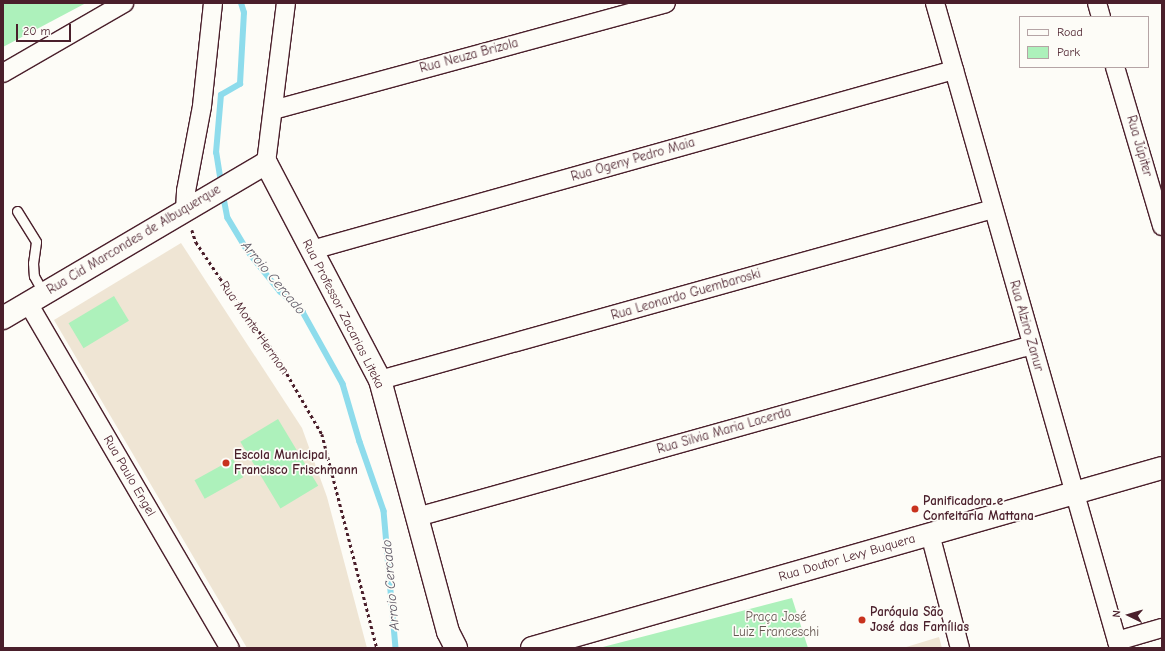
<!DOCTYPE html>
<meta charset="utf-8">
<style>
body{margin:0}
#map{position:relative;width:1165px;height:651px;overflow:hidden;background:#fdfcf7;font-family:"Comic Neue",sans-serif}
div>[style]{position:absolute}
.built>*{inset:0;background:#efe5d4}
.green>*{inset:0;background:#adf1bb;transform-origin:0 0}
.stream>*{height:5.5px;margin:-2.75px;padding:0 2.75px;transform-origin:2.75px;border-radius:2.75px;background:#8edcec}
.path>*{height:2.5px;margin-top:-1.25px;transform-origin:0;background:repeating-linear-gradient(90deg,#4a1f2b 0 3px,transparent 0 6px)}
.roads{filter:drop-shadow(1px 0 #4a1f2b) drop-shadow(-1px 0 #4a1f2b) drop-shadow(0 1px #4a1f2b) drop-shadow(0 -1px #4a1f2b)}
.service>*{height:9px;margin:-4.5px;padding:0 4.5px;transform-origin:4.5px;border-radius:4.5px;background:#fdfcf7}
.minor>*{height:18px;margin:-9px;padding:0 9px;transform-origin:9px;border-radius:9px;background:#fdfcf7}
.tertiary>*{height:22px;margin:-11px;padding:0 11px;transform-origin:11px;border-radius:11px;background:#fdfcf7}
.dots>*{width:11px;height:11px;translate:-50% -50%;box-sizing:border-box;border:2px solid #fdfcf7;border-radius:50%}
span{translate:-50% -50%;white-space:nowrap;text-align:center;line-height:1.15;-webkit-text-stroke:3.5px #fdfcf7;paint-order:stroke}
.street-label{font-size:13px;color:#4a1f2b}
.poi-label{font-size:13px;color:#4a1f2b;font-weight:700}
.left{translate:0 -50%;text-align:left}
.park-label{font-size:13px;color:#63544f}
.water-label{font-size:14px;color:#5e5865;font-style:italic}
.frame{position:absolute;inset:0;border:4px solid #4a1f2b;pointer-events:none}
.legend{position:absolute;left:1019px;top:16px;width:130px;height:52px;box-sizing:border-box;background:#fdfcf7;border:1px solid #b5a4a5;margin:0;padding:5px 7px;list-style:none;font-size:12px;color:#4a1f2b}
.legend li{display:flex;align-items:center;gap:8px;height:20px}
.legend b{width:20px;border:1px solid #b5a4a5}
.north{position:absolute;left:1109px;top:595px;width:40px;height:40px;-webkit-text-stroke:3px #fdfcf7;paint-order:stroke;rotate:275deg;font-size:11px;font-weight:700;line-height:16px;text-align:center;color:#4a1f2b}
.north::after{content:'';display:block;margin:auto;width:14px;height:18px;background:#4a1f2b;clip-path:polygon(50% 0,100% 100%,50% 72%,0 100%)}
.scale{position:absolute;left:16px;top:24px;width:55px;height:18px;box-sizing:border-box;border:2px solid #4a1f2b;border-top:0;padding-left:5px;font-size:12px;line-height:14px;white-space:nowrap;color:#4a1f2b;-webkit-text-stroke:3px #fdfcf7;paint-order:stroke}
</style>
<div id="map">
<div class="built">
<i style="clip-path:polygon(181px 243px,302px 428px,327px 497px,367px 648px,247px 648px,54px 320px)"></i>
<i style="clip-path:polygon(939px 637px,942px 648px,903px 648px)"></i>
</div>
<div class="green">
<i style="clip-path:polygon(3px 3px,86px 3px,3px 47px)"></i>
<i style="left:114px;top:296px;width:29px;height:53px;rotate:59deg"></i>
<i style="left:278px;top:419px;width:78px;height:44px;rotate:59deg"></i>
<i style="left:233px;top:459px;width:21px;height:44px;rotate:61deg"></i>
<i style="clip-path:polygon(792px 598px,808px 648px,599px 648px)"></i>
</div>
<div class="stream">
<i style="left:221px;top:183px;width:30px;rotate:-99deg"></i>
<i style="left:216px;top:153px;width:58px;rotate:-85.1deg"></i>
<i style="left:221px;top:95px;width:22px;rotate:-30deg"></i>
<i style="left:240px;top:84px;width:71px;rotate:-86.8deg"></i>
<i style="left:244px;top:13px;width:10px;rotate:-107deg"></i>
<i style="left:223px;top:193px;width:25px;rotate:79deg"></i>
<i style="left:228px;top:218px;width:37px;rotate:59deg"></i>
<i style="left:247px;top:250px;width:53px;rotate:51.2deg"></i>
<i style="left:280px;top:291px;width:31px;rotate:42deg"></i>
<i style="left:303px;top:312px;width:82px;rotate:60.9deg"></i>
<i style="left:343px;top:384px;width:60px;rotate:73.7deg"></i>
<i style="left:360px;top:442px;width:73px;rotate:70.8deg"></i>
<i style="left:384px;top:511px;width:138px;rotate:85deg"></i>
</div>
<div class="path">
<i style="left:192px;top:230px;width:13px;rotate:72deg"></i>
<i style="left:196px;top:242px;width:43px;rotate:56.3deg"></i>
<i style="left:220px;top:278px;width:93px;rotate:53.7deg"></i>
<i style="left:275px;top:353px;width:94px;rotate:59.9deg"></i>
<i style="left:322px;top:434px;width:221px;rotate:75.6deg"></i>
</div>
<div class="roads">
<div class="service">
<i style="left:17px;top:211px;width:36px;rotate:58deg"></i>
<i style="left:36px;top:242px;width:21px;rotate:98deg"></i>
<i style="left:33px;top:263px;width:13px;rotate:86deg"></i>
<i style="left:34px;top:276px;width:21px;rotate:61deg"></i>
</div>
<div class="minor">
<i style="left:935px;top:3px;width:671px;rotate:74.08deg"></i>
<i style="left:1097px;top:3px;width:15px;rotate:74deg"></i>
<i style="left:1115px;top:67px;width:166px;rotate:73.5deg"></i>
<i style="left:3px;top:73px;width:140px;rotate:-30deg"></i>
<i style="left:273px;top:110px;width:407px;rotate:-15.2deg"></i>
<i style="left:266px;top:163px;width:161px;rotate:-82.9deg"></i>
<i style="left:185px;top:211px;width:20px;rotate:-87deg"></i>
<i style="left:186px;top:191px;width:86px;rotate:-79.3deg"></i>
<i style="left:202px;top:106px;width:104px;rotate:-83.9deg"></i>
<i style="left:312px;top:250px;width:667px;rotate:-15.66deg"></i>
<i style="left:28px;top:303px;width:400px;rotate:59.7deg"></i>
<i style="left:380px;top:380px;width:636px;rotate:-15.59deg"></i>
<i style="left:417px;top:517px;width:639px;rotate:-15.62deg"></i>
<i style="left:930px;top:534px;width:118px;rotate:75.3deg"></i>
<i style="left:1117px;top:641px;width:47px;rotate:-16.1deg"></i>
</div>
<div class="tertiary">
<i style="left:3px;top:318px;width:305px;rotate:-30.5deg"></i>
<i style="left:266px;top:163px;width:245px;rotate:62.3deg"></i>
<i style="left:380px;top:380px;width:261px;rotate:74.9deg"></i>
<i style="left:448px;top:632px;width:18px;rotate:63deg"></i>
<i style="left:532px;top:648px;width:655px;rotate:-15.95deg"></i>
</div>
</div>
<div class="dots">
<i style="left:226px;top:463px;background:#c8321e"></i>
<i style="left:915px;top:509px;background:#c8321e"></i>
<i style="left:862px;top:620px;background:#c8321e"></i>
</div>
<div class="street-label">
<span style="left:469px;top:56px;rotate:-15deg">Rua Neuza Brizola</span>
<span style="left:1139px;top:146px;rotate:74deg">Rua Júpiter</span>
<span style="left:633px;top:160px;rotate:-16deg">Rua Ogeny Pedro Maia</span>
<span style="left:134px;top:240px;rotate:-31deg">Rua Cid Marcondes de Albuquerque</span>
<span style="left:686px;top:295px;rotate:-16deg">Rua Leonardo Guembaroski</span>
<span style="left:343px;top:314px;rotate:63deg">Rua Professor Zacarias Liteka</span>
<span style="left:1026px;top:326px;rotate:74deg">Rua Alziro Zanur</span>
<span style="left:254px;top:328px;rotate:55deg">Rua Monte Hermon</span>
<span style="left:724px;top:431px;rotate:-16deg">Rua Silvia Maria Lacerda</span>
<span style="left:129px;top:476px;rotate:60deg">Rua Paulo Engel</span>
<span style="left:847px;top:558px;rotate:-16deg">Rua Doutor Levy Buquera</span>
</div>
<div class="poi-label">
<span class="left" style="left:234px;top:463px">Escola Municipal<br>Francisco Frischmann</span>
<span class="left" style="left:923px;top:509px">Panificadora e<br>Confeitaria Mattana</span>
<span class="left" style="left:870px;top:620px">Paróquia São<br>José das Famílias</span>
</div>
<div class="park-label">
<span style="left:776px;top:625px">Praça José<br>Luiz Franceschi</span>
</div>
<div class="water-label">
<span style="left:273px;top:278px;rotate:50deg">Arroio Cercado</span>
<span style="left:391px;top:585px;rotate:-95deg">Arroio Cercado</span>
</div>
<div class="frame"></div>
<ul class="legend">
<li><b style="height:5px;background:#fdfcf7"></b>Road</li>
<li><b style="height:11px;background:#adf1bb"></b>Park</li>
</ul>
<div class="north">N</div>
<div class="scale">20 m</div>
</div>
